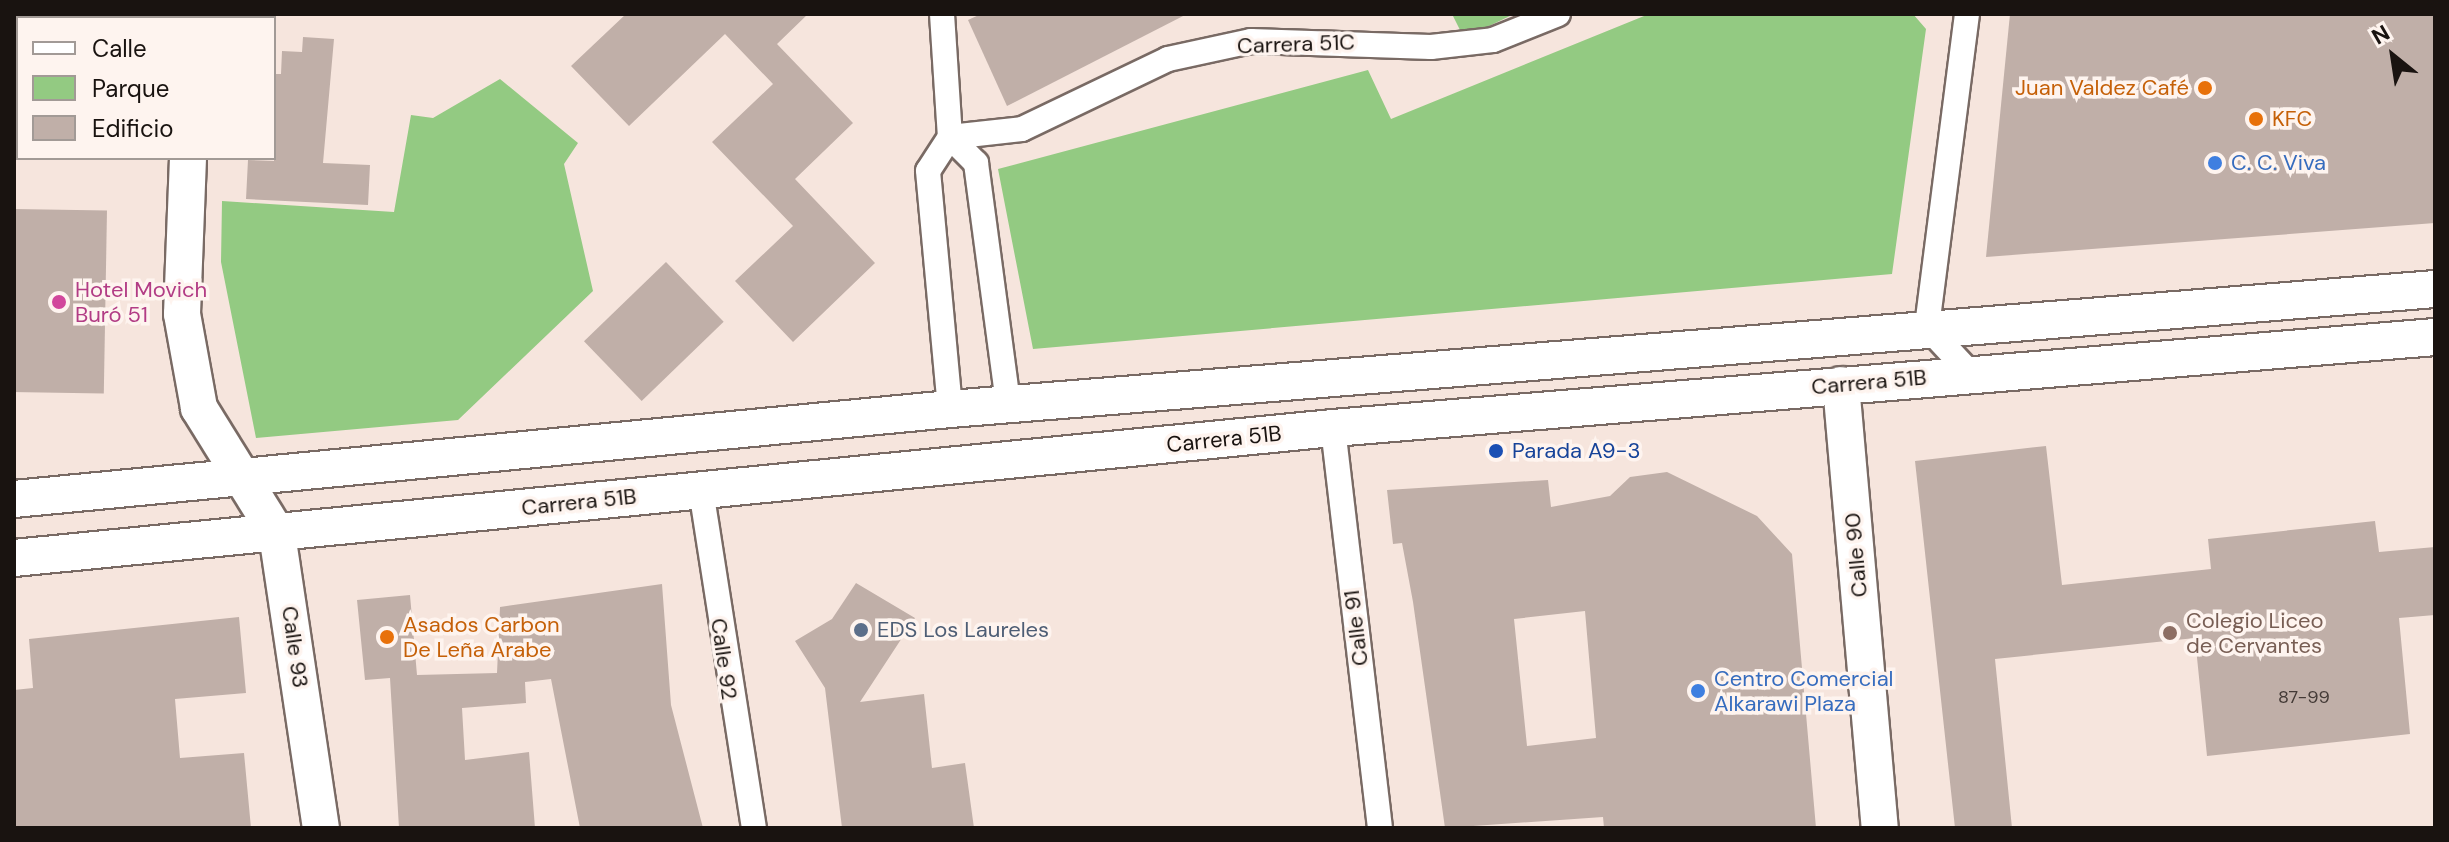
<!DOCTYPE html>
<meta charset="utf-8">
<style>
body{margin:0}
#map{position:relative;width:2449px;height:842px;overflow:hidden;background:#f6e5dd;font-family:"DM Sans",sans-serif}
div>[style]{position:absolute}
.green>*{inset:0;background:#93ca82}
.building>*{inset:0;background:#c0afa8;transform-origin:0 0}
.roads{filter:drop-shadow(2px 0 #796a64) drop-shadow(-2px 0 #796a64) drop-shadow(0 2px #796a64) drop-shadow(0 -2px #796a64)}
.street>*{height:24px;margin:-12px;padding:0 12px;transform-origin:12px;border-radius:12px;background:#fff}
.secondary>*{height:36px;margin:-18px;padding:0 18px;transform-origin:18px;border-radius:18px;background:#fff}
.dots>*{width:22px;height:22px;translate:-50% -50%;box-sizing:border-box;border:4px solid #fef4ef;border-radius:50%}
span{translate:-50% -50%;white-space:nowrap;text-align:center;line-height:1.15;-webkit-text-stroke:7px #fef4ef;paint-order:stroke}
.number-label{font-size:18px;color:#433a36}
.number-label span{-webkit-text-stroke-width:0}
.street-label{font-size:22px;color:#191310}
.food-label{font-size:22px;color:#c56008}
.right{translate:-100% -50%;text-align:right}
.left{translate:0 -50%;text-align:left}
.shop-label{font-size:22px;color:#366cbe}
.hotel-label{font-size:22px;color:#b23c85}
.transit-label{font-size:22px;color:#164399}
.education-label{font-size:22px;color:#785e54}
.service-label{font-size:22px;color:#4e5e75}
.frame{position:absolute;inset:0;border:16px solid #191310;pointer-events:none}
.legend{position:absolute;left:16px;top:16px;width:260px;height:144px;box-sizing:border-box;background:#fef4ef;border:2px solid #a29a96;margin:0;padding:10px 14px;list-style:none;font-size:24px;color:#191310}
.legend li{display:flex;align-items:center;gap:16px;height:40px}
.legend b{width:40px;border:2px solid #a29a96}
.north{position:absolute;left:2353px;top:16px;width:80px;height:80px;-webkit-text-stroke:6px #fef4ef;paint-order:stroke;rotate:330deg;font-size:22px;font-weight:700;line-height:32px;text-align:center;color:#191310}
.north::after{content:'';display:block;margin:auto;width:28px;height:36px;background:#191310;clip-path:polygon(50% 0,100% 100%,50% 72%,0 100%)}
</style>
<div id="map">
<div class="green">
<i style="clip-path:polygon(1452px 14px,1514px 14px,1464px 38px)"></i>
<i style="clip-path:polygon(1649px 14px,1913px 14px,1926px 29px,1892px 274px,1033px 349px,998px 169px,1368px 70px,1391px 119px)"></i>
<i style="clip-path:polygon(500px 79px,578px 143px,564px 164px,593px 291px,458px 420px,256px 438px,221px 262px,222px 201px,394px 212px,411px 115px,433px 118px)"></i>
</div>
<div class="building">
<i style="clip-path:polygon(626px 14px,808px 14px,777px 44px,853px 123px,795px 179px,875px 263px,793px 342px,735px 281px,793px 226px,712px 142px,773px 84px,725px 34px,629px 126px,571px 66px)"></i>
<i style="clip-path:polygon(981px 14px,1187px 14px,1007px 106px,968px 20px)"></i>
<i style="clip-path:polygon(2010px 14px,2435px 14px,2435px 223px,1986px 257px)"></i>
<i style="clip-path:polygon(303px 37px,334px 39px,323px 163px,370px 165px,368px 205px,246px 199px,248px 160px,274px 161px,274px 74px,281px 74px,282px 51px,302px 52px)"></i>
<i style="left:14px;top:209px;width:93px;height:183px;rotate:1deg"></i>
<i style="left:666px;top:262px;width:83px;height:114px;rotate:46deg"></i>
<i style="clip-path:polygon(2046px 446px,2062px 585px,2211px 569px,2208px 539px,2375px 521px,2379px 552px,2435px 547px,2435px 615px,2399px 618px,2410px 734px,2207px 756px,2195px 638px,1995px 659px,2012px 828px,1955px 828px,1915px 461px)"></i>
<i style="clip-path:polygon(evenodd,1667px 472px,1757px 516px,1792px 554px,1816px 828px,1604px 828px,1603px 817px,1445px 828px,1413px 602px,1402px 543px,1393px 544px,1387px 490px,1548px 480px,1551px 507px,1610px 496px,1630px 477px,1667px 472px,1585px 611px,1596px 738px,1527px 746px,1514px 619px,1585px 611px)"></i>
<i style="clip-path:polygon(856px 583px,915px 618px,860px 702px,924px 694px,932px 768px,965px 763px,974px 828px,842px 828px,825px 688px,795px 641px,832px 619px)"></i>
<i style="clip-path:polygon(662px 584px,671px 705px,703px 828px,580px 828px,551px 679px,525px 682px,526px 703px,462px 708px,465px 760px,529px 752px,535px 828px,399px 828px,390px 678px,365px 680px,357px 600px,410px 595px,417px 675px,497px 673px,500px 607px)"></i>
<i style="clip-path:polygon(239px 617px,246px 693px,175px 699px,180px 758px,244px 753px,251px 828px,14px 828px,14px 690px,33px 688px,29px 639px)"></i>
</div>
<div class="roads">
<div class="street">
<i style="left:942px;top:14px;width:123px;rotate:86.3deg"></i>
<i style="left:950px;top:137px;width:40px;rotate:122.9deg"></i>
<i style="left:928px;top:171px;width:239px;rotate:84.7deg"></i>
<i style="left:1967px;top:14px;width:316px;rotate:97.3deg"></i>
<i style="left:1927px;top:327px;width:63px;rotate:46.9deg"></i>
<i style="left:950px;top:137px;width:72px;rotate:-6.3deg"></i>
<i style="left:1022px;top:129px;width:162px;rotate:-25.6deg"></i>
<i style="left:1168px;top:59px;width:85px;rotate:-12.2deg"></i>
<i style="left:1251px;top:41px;width:180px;rotate:1.9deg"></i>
<i style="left:1431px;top:47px;width:62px;rotate:-6.4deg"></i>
<i style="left:1493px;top:40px;width:70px;rotate:-21.8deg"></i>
<i style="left:950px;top:137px;width:37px;rotate:45deg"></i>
<i style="left:976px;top:163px;width:243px;rotate:82.4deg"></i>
<i style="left:1333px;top:428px;width:403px;rotate:83.3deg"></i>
<i style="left:701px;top:490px;width:342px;rotate:81.1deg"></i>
</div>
<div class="secondary">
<i style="left:193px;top:18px;width:4px;rotate:-90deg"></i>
<i style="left:188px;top:158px;width:156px;rotate:92.2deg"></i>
<i style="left:182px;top:314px;width:96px;rotate:79.7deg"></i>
<i style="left:199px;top:408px;width:148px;rotate:58.2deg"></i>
<i style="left:277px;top:534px;width:297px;rotate:81.5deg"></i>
<i style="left:1841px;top:385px;width:445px;rotate:85deg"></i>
<i style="left:14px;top:499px;width:940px;rotate:-5.49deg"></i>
<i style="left:950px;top:409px;width:1490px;rotate:-4.62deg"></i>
<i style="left:14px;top:558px;width:1325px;rotate:-5.63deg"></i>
<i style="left:1333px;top:428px;width:1106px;rotate:-4.72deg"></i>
</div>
</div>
<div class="dots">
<i style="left:2205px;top:88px;background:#e8710a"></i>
<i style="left:2256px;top:119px;background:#e8710a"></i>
<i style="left:2215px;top:163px;background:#3f7fe0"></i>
<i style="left:59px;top:302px;background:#d1479c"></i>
<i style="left:1496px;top:451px;background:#1a4fb4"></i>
<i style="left:861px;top:630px;background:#5c6f8a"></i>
<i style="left:2170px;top:633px;background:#8d6e63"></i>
<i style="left:387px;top:637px;background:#e8710a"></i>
<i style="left:1698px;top:691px;background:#3f7fe0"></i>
</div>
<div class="number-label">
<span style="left:2304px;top:697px">87-99</span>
</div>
<div class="street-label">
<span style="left:1296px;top:44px;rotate:-2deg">Carrera 51C</span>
<span style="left:1869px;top:382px;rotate:-5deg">Carrera 51B</span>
<span style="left:1224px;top:439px;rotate:-6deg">Carrera 51B</span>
<span style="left:579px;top:502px;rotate:-6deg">Carrera 51B</span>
<span style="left:1856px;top:555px;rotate:-95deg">Calle 90</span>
<span style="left:1356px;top:628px;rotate:-97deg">Calle 91</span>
<span style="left:295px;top:647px;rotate:82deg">Calle 93</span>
<span style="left:724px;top:659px;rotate:82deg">Calle 92</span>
</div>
<div class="food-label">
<span class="right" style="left:2189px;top:88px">Juan Valdez Café</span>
<span class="left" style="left:2272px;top:119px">KFC</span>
<span class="left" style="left:403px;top:637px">Asados Carbon<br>De Leña Arabe</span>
</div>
<div class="shop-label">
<span class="left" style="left:2231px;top:163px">C. C. Viva</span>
<span class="left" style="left:1714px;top:691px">Centro Comercial<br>Alkarawi Plaza</span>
</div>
<div class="hotel-label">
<span class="left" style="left:75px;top:302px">Hotel Movich<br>Buró 51</span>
</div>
<div class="transit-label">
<span class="left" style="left:1512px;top:451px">Parada A9-3</span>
</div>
<div class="education-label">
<span class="left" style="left:2186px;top:633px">Colegio Liceo<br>de Cervantes</span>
</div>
<div class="service-label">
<span class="left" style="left:877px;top:630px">EDS Los Laureles</span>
</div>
<div class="frame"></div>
<ul class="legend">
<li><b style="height:10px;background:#fff"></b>Calle</li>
<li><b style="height:22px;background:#93ca82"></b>Parque</li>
<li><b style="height:22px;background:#c0afa8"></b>Edificio</li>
</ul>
<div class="north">N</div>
</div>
